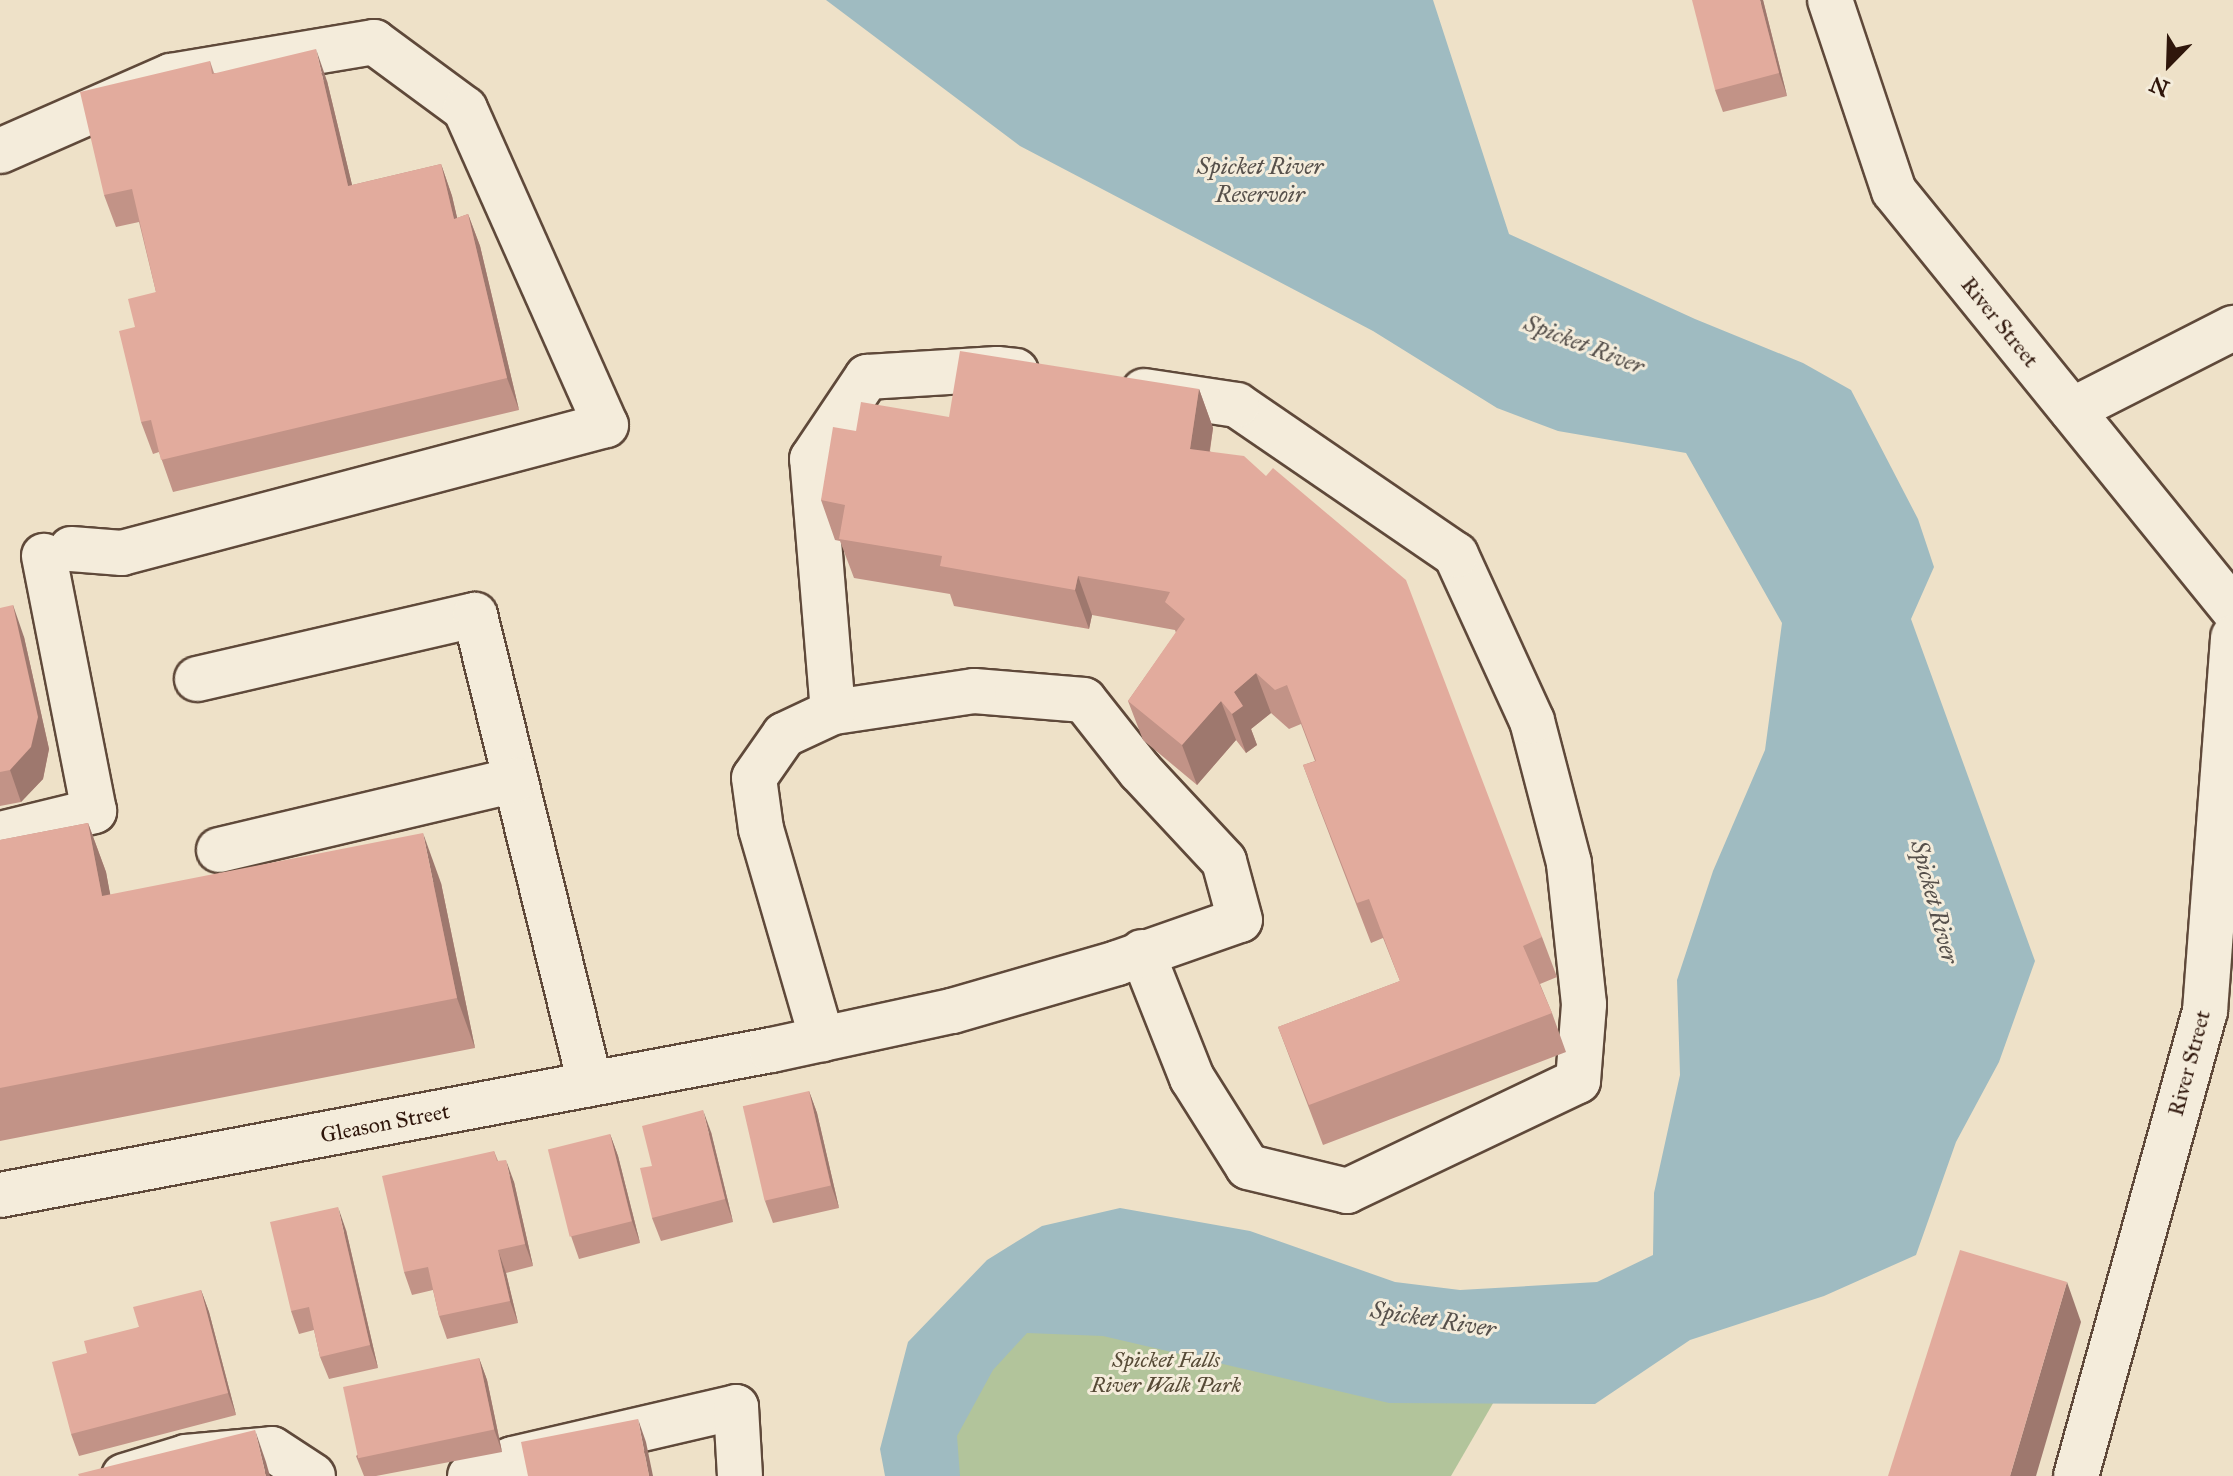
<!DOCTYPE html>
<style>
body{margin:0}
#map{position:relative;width:2233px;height:1476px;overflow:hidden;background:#eee1c8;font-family:"IM FELL Great Primer",serif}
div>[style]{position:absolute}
.green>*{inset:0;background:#b2c49b}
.water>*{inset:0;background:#9fbbc1}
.roads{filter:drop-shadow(2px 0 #5f493a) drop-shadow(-2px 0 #5f493a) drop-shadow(0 2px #5f493a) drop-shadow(0 -2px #5f493a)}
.minor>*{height:44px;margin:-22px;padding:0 22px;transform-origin:22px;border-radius:22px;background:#f4ecdb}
.wall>*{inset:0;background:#c29387}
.shaded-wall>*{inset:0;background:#9e786e}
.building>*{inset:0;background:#e2ab9d;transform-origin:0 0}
span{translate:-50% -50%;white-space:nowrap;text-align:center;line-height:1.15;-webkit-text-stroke:6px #f4ecdb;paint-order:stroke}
.street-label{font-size:22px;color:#2f160b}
.park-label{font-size:22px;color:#564a36;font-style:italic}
.water-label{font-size:24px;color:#56504b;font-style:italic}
.north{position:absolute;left:2129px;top:24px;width:80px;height:80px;-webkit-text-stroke:6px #f4ecdb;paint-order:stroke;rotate:203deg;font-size:22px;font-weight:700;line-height:32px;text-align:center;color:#2f160b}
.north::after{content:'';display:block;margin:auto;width:28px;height:36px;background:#2f160b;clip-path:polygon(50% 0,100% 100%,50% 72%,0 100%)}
</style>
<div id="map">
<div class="green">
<i style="clip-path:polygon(1025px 1273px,1503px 1386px,1451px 1476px,916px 1476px)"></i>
</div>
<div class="water">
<i style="clip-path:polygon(826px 0,1433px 0,1509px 234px,1695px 319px,1803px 363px,1851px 390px,1918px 519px,1934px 567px,1911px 619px,2035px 961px,1999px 1062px,1956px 1142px,1916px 1255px,1824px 1296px,1690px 1340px,1595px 1404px,1389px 1403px,1103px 1336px,1027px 1333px,993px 1370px,957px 1436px,960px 1476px,885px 1476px,880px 1449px,908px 1342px,987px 1260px,1042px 1226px,1120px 1208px,1250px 1231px,1395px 1282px,1460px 1290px,1597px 1282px,1653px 1255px,1654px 1193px,1680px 1075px,1677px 980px,1713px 871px,1765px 750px,1782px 623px,1686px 453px,1558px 431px,1497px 408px,1373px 331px,1020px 146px)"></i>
</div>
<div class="roads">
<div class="minor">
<i style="left:1830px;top:0;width:201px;rotate:71.5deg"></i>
<i style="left:1894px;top:191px;width:538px;rotate:50.96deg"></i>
<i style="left:0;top:151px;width:187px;rotate:-23.7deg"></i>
<i style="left:171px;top:76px;width:206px;rotate:-9.5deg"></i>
<i style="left:374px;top:42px;width:113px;rotate:36.4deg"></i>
<i style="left:465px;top:109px;width:346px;rotate:66deg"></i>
<i style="left:606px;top:425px;width:501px;rotate:165.19deg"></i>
<i style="left:122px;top:553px;width:51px;rotate:-175.5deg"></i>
<i style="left:2072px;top:410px;width:181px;rotate:-27deg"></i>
<i style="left:197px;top:679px;width:285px;rotate:-13deg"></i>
<i style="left:475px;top:615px;width:483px;rotate:76.2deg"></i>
<i style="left:833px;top:712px;width:254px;rotate:-94.7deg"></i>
<i style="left:812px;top:459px;width:99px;rotate:-56.1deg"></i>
<i style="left:867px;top:377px;width:130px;rotate:-3.5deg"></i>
<i style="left:997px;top:369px;width:19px;rotate:6deg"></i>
<i style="left:0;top:834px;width:97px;rotate:-13.7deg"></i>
<i style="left:94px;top:811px;width:260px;rotate:-101.1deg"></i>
<i style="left:219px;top:850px;width:304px;rotate:-13.3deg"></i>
<i style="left:1142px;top:952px;width:136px;rotate:68.4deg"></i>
<i style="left:1192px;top:1078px;width:105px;rotate:57.8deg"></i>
<i style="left:1248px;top:1167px;width:102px;rotate:13.6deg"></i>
<i style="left:1347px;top:1191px;width:256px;rotate:-25.5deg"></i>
<i style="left:1578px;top:1081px;width:77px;rotate:-85.5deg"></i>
<i style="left:1584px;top:1004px;width:142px;rotate:-96.1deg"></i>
<i style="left:1569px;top:863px;width:147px;rotate:-104.6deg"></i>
<i style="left:1532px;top:721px;width:183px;rotate:-114.6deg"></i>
<i style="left:1456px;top:555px;width:265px;rotate:-145.6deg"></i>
<i style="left:1237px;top:405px;width:94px;rotate:-171.4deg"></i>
<i style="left:0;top:1195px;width:785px;rotate:-10.65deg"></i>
<i style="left:771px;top:1050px;width:185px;rotate:-12.2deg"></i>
<i style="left:952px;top:1011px;width:172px;rotate:-16.2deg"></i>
<i style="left:1117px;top:963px;width:130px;rotate:-19.3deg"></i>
<i style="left:1240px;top:920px;width:61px;rotate:-105.2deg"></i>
<i style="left:1224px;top:861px;width:123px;rotate:-133deg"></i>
<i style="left:1140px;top:771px;width:90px;rotate:-128.3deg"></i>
<i style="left:1084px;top:700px;width:110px;rotate:-175.3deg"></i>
<i style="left:974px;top:691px;width:143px;rotate:171.5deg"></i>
<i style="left:833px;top:712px;width:54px;rotate:154.9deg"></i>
<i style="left:784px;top:735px;width:52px;rotate:124.9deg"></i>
<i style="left:754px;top:778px;width:51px;rotate:82.2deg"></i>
<i style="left:761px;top:829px;width:219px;rotate:73.8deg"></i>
<i style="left:124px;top:1476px;width:65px;rotate:-17deg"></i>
<i style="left:186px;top:1457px;width:86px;rotate:-5.3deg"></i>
<i style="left:272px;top:1449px;width:49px;rotate:33.4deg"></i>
<i style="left:470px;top:1476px;width:46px;rotate:-21.6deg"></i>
<i style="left:513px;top:1459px;width:229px;rotate:-13.1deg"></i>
<i style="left:736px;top:1407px;width:69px;rotate:86.7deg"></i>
<i style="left:2076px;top:1476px;width:483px;rotate:-74.5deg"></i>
<i style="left:2205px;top:1011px;width:375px;rotate:-85.7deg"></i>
</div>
</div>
<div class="wall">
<i style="clip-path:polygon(1763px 0,1787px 96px,1723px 112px,1715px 90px)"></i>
<i style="clip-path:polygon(210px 61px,214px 73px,327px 81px,352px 185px,441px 164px,452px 196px,457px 218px,468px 214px,480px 246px,519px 410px,173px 492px,159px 452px,153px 454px,141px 422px,135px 327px,156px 292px,139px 222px,116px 227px,104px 195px)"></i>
<i style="clip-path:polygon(1199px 389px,1213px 428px,1210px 451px,1542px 937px,1557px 977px,1540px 984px,1552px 1013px,1566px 1052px,1323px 1145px,1278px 1027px,1400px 981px,1383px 938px,1371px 943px,1318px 805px,1303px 765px,1315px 761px,1301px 724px,1289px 729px,1271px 713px,1251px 729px,1257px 745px,1246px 753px,1236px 740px,1197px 785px,1143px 740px,1128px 701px,1176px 633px,1175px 630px,1092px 615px,1089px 629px,954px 606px,950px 594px,854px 578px,840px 541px,835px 540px,821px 500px,856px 431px)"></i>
<i style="clip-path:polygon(0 608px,24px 637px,49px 749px,43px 779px,21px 802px,0 806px)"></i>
<i style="clip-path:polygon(88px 823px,106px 872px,110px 895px,441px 883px,475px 1048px,0 1141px,0 840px)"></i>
<i style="clip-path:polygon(809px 1091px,817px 1113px,839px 1208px,773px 1223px,765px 1201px)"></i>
<i style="clip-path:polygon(711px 1132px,733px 1222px,661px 1241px,652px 1218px,652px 1166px)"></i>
<i style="clip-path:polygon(610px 1134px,618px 1156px,640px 1243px,579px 1259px,571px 1236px)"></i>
<i style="clip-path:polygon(494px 1151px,498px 1161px,514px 1182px,533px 1266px,506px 1273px,518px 1323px,447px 1339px,439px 1316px,433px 1290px,412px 1295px,404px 1272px)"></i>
<i style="clip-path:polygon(346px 1230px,378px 1368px,329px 1379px,320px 1357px,314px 1330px,299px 1334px,291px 1311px)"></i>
<i style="clip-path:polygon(201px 1290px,209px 1312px,236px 1415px,79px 1456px,71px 1434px,87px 1353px,139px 1327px)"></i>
<i style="clip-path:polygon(479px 1358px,487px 1380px,502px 1452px,376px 1476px,364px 1476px,356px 1456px)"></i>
</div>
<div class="shaded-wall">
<i style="clip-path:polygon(1760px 0,1763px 0,1787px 96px,1779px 73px)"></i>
<i style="clip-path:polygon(316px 49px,327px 81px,360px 218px,348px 186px)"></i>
<i style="clip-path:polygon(441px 164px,452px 196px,465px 251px,454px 219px)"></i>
<i style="clip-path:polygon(468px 214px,480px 246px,519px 410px,507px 378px)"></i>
<i style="clip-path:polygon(1199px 389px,1213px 428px,1204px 488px,1190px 449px)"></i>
<i style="clip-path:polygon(1078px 576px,1092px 615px,1089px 629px,1075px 590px)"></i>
<i style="clip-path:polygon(13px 605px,24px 637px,49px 749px,43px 779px,21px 802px,10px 770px)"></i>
<i style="clip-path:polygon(1256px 673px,1271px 713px,1251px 729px,1257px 745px,1246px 753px,1232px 714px,1234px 692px)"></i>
<i style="clip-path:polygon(1221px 701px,1236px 740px,1197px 785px,1182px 745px)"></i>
<i style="clip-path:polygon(88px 823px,106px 872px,120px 946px,102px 896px)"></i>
<i style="clip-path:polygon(423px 833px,441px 883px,475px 1048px,457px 998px)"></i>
<i style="clip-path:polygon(809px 1091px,817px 1113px,839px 1208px,831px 1185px)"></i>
<i style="clip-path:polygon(703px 1110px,711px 1132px,733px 1222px,725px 1199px)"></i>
<i style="clip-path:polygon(610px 1134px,618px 1156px,640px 1243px,632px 1221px)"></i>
<i style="clip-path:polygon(506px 1160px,514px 1182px,533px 1266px,525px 1244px)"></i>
<i style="clip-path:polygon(338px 1207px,346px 1230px,378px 1368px,370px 1345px)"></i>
<i style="clip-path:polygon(498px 1250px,506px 1273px,518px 1323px,510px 1301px)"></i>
<i style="clip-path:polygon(2067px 1282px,2081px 1322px,2036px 1476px,2010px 1476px)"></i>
<i style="clip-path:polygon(201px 1290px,209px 1312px,236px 1415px,228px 1393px)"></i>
<i style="clip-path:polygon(479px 1358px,487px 1380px,502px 1452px,494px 1429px)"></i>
<i style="clip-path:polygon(638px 1419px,646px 1442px,653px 1476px,649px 1476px)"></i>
<i style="clip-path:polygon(255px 1430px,266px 1462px,270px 1476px,266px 1476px)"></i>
</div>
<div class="building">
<i style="clip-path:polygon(1692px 0,1760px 0,1779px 73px,1715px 90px)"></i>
<i style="clip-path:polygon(316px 49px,348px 186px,441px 164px,454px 219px,468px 214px,507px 378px,161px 460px,151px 420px,141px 422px,119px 331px,135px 327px,128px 299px,156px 292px,132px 189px,104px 195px,80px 92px,210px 61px,212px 74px)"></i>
<i style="clip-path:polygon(960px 351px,1199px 389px,1190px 449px,1244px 456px,1266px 476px,1273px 468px,1406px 580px,1542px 937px,1523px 946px,1552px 1013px,1309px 1105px,1278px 1027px,1400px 981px,1369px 899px,1357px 903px,1303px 765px,1316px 761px,1287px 685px,1275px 690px,1256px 673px,1234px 692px,1243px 706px,1232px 714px,1221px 701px,1182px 745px,1128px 701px,1185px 619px,1165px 602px,1170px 592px,1078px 576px,1075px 590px,940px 566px,942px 556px,839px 539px,845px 505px,821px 500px,833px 427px,856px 431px,861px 402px,949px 417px)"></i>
<i style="clip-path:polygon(13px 605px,38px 717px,31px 747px,10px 770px,0 772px,0 608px)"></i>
<i style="clip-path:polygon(88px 823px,102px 896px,423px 833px,457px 998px,0 1088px,0 840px)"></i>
<i style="left:809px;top:1091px;width:97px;height:68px;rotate:77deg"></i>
<i style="clip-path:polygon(703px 1110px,725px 1199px,652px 1218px,640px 1168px,652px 1166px,642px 1126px)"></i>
<i style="left:610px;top:1134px;width:90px;height:64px;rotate:76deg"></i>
<i style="clip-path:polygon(494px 1151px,497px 1161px,506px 1160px,525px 1244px,498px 1250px,510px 1301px,439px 1316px,428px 1267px,404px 1272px,382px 1176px)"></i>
<i style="clip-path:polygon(338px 1207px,370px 1345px,320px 1357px,309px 1307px,291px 1311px,270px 1222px)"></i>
<i style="clip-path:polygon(1960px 1250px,2067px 1282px,2010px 1476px,1888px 1476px)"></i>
<i style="clip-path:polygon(201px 1290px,228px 1393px,71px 1434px,52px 1362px,87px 1353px,84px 1341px,139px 1327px,133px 1307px)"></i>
<i style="left:479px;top:1358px;width:73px;height:139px;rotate:78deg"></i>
<i style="clip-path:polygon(638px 1419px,649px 1476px,528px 1476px,521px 1442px)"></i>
<i style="clip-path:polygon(255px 1430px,266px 1476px,79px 1476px,78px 1474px)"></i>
</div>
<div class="street-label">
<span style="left:2000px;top:322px;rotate:51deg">River Street</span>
<span style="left:2189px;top:1063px;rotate:-75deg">River Street</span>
<span style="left:385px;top:1123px;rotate:-11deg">Gleason Street</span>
</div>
<div class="park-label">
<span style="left:1166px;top:1372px">Spicket Falls<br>River Walk Park</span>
</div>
<div class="water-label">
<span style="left:1260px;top:181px">Spicket River<br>Reservoir</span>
<span style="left:1584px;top:345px;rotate:21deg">Spicket River</span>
<span style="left:1934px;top:902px;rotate:75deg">Spicket River</span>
<span style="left:1433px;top:1320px;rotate:9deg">Spicket River</span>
</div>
<div class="north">N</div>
</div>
